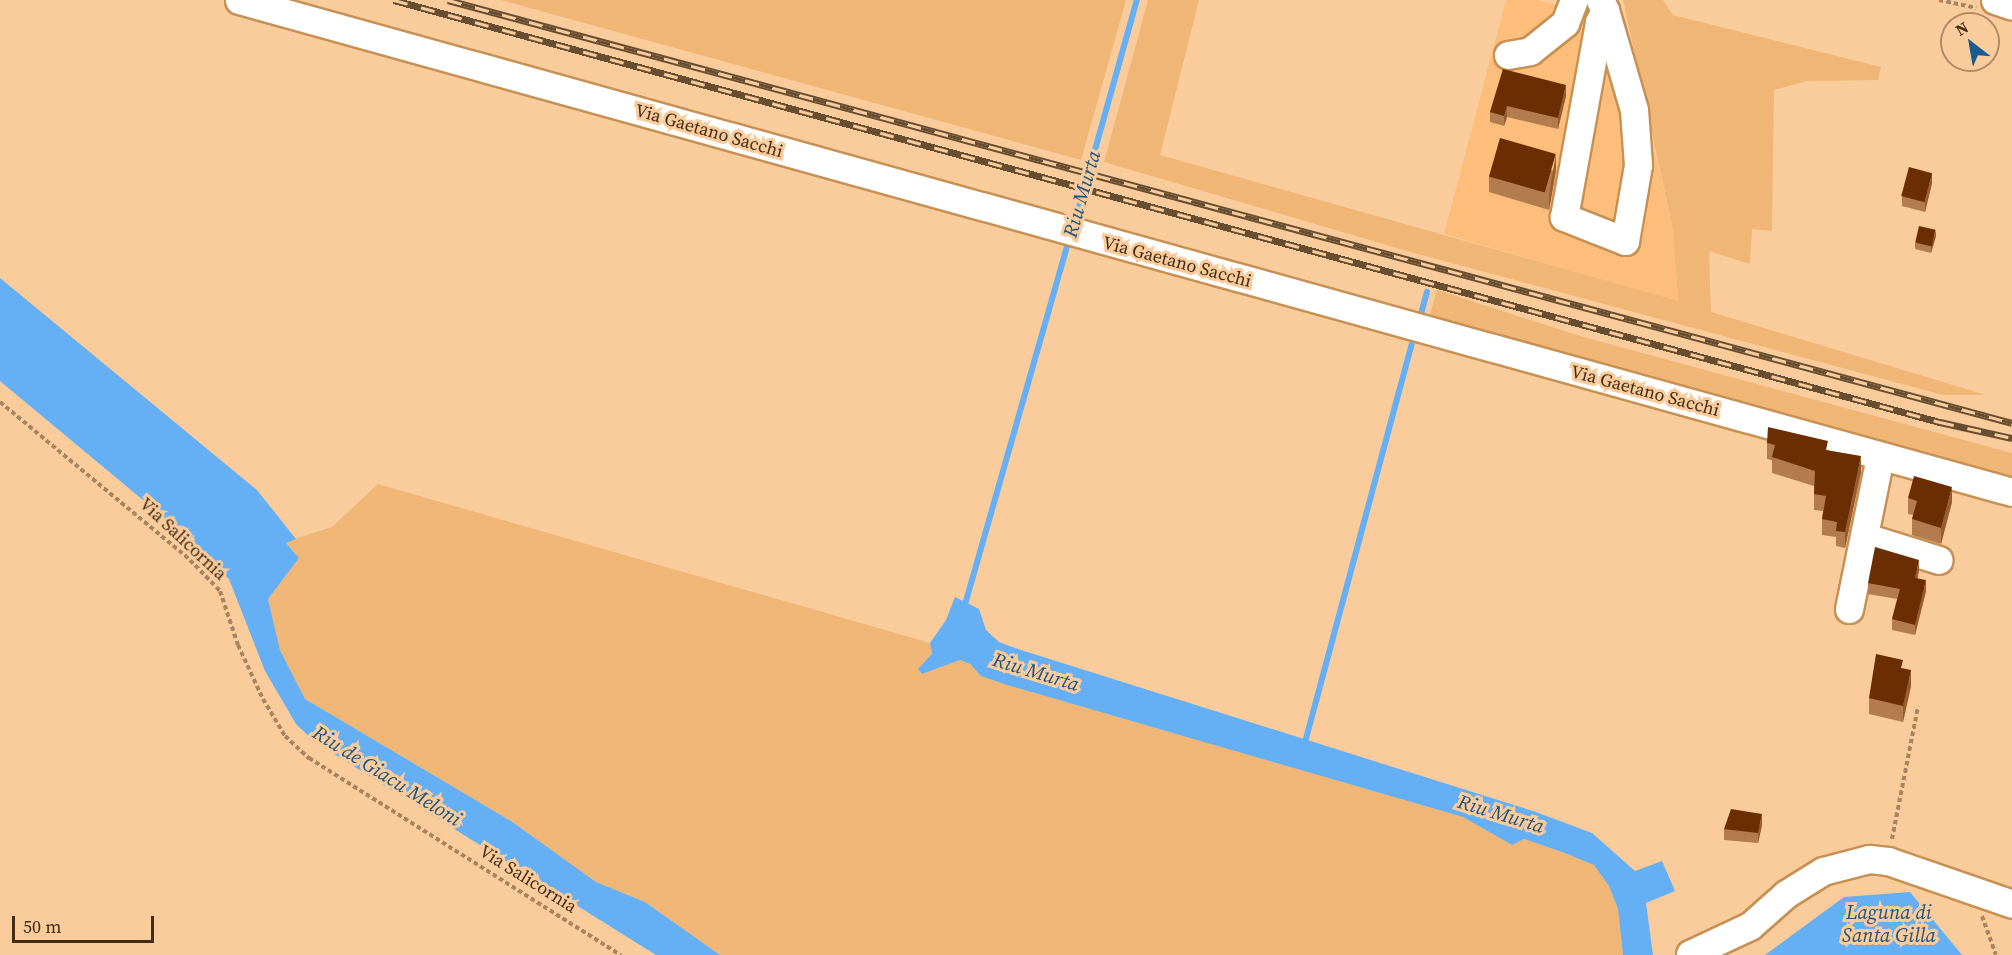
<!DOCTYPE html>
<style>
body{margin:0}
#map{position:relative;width:2012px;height:955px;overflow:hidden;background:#facc9c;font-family:"Source Serif 4",serif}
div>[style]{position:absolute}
.built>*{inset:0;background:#fcbe7a}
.green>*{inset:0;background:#f0b676}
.water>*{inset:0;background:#65aff4}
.stream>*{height:6px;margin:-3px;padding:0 3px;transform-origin:3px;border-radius:3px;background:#65aff4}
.path>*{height:4px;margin-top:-2px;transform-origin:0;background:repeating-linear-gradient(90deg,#a8845f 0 4.5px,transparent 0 7.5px)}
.roads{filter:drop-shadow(2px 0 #c79155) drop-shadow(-2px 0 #c79155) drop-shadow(0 2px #c79155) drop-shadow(0 -2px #c79155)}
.minor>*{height:27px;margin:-13.5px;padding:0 13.5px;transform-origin:13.5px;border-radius:13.5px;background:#fff}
.rail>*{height:7px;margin-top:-3.5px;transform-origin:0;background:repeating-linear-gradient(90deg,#facc9c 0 14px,#684e30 0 28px);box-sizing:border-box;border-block:2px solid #684e30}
.wall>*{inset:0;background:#b27c4f}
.shaded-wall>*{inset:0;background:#965d30}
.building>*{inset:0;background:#6b2d02;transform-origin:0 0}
span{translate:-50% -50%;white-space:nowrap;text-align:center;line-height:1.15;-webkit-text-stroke:6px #facc9c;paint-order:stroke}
.street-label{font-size:18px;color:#432d14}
.water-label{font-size:20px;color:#205482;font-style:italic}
.north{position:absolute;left:1940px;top:12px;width:60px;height:60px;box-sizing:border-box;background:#facc9c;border:2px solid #b18c66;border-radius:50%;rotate:329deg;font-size:16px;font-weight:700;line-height:24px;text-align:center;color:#432d14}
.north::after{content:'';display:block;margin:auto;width:21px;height:27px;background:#1a5b90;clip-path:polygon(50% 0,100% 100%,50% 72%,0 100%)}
.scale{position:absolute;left:12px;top:916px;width:142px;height:27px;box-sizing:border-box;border:3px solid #432d14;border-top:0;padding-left:8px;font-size:18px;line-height:21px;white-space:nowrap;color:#432d14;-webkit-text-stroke:4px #facc9c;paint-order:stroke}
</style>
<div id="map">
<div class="built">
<i style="clip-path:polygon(1506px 0,1537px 0,1625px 23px,1673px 230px,1678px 302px,1444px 234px)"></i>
</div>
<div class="green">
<i style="clip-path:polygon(501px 0,1126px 0,1081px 160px)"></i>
<i style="clip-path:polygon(1148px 0,1199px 0,1160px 155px,1678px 301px,1673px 230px,1623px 0,1663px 0,1673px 15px,1881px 67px,1878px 80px,1807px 81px,1774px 90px,1772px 231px,1752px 229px,1750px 264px,1709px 251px,1711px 312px,1986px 395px,1943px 395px,1407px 251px,1104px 162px)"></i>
<i style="clip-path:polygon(1437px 290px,1580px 336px,2012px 453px,2012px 482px,1427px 324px)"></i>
<i style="clip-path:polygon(378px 484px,930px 643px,932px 654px,922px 674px,960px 660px,970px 664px,981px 676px,1007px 685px,1463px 817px,1512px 845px,1524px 839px,1562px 852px,1594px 865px,1609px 886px,1618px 909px,1623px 955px,720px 955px,645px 902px,596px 882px,511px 821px,305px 699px,280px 650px,268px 599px,299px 558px,285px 542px,332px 527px)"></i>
</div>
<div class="water">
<i style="clip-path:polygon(0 278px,257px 490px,296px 539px,286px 543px,299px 558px,268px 599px,280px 650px,305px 699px,511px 821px,596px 882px,645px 902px,720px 955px,656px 955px,315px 742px,296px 724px,265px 671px,229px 579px,161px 515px,0 381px)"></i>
<i style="clip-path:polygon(955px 597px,979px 609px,986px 630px,999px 642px,1021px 650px,1536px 812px,1592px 833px,1635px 871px,1662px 861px,1675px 891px,1646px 903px,1653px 955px,1623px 955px,1618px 909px,1609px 886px,1594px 865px,1562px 852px,1524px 839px,1512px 845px,1463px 817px,1007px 685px,981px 676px,970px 664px,960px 660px,922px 674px,918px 669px,932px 654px,930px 643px,946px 620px)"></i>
<i style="clip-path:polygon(1910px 892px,1962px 955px,1765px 955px,1844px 897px)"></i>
</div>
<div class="stream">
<i style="left:1074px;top:225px;width:234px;rotate:-74.4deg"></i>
<i style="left:1421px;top:314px;width:23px;rotate:-75deg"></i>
<i style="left:964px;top:608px;width:386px;rotate:-74.1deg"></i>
<i style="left:1304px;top:746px;width:416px;rotate:-75deg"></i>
</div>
<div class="path">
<i style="left:1939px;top:0;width:38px;rotate:12deg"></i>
<i style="left:0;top:402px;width:247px;rotate:39.7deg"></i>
<i style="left:190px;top:560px;width:43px;rotate:45.9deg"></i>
<i style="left:220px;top:591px;width:57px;rotate:71.6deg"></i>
<i style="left:238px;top:645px;width:60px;rotate:65.2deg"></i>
<i style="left:263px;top:699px;width:43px;rotate:59.3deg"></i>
<i style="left:285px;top:736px;width:33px;rotate:43deg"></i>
<i style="left:309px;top:758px;width:369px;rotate:32.3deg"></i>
<i style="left:1892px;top:839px;width:135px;rotate:-78.9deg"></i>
<i style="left:1982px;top:916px;width:41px;rotate:70.3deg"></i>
</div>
<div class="roads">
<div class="minor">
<i style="left:239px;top:0;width:1840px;rotate:15.51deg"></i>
<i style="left:1600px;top:0;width:11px;rotate:63deg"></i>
<i style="left:1605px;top:10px;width:104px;rotate:73.8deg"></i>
<i style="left:1634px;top:110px;width:55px;rotate:85.8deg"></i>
<i style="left:1638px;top:165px;width:77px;rotate:99.7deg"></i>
<i style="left:1625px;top:241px;width:66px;rotate:-158.5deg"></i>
<i style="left:1564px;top:217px;width:198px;rotate:-79.8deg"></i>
<i style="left:1599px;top:22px;width:13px;rotate:-63deg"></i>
<i style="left:1995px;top:0;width:18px;rotate:19deg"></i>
<i style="left:1508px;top:55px;width:22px;rotate:-10deg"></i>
<i style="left:1530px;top:51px;width:45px;rotate:-38.7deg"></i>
<i style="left:1565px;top:23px;width:25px;rotate:-69deg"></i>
<i style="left:1865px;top:537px;width:77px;rotate:17.3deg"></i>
<i style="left:1849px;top:609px;width:156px;rotate:-78.5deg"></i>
<i style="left:1690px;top:954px;width:66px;rotate:-25deg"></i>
<i style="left:1750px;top:926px;width:48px;rotate:-41.6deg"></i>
<i style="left:1786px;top:894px;width:44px;rotate:-31.9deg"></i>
<i style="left:1823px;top:871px;width:48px;rotate:-14.6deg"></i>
<i style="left:1869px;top:859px;width:19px;rotate:6deg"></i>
<i style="left:1888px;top:861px;width:131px;rotate:19.1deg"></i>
</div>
</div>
<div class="rail">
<i style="left:394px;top:0;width:1603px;rotate:15.27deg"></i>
<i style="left:1940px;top:422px;width:74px;rotate:12.5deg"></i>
<i style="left:448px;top:0;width:1620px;rotate:15.13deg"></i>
</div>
<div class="wall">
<i style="clip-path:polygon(1503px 69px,1566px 96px,1558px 129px,1507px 117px,1504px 126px,1490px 122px,1490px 112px)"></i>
<i style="clip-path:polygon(1556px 170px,1549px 210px,1489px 192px,1489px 176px)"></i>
<i style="clip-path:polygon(1932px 183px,1925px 212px,1902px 206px,1902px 196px)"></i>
<i style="clip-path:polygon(1936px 236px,1931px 253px,1915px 249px,1915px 243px)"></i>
<i style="clip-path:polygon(1767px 443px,1828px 450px,1861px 472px,1845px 548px,1836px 546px,1836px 537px,1822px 535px,1822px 519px,1823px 511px,1814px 510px,1814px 486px,1772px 473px,1772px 460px,1767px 459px)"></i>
<i style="clip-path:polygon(1908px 498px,1952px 502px,1941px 544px,1912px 535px,1912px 519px,1913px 515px,1908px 514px)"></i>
<i style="clip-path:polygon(1919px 570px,1918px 578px,1926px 591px,1915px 635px,1892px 630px,1892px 619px,1897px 599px,1868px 594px,1868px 583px)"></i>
<i style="clip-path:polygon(1903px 669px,1911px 686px,1903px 722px,1869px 714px,1869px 698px)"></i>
<i style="clip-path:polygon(1762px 825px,1758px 843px,1724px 840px,1724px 829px)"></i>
</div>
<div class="shaded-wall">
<i style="clip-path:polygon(1566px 85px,1566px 96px,1558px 129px,1558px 118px)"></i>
<i style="clip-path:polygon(1507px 106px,1507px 117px,1504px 126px,1504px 116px)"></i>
<i style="clip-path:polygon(1556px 154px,1556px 170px,1549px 210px,1549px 194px)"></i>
<i style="clip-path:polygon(1932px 173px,1932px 183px,1925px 212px,1925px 202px)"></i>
<i style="clip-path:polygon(1936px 230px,1936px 236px,1931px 253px,1931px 248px)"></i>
<i style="clip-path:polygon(1861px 456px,1861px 472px,1845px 548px,1845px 532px)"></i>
<i style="clip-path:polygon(1952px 487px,1952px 502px,1941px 544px,1941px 528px)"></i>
<i style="clip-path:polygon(1919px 560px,1919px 570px,1915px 588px,1915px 578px)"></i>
<i style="clip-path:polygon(1926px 580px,1926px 591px,1915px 635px,1915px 625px)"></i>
<i style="clip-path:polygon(1911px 670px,1911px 686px,1903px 722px,1903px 706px)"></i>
<i style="clip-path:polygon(1762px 814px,1762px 825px,1758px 843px,1758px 833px)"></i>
</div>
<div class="building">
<i style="clip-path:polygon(1503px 69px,1566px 85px,1558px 118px,1507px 106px,1504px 116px,1490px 112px)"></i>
<i style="left:1500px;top:138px;width:58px;height:40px;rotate:16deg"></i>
<i style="left:1909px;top:167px;width:24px;height:30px;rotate:15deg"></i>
<i style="left:1919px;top:226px;width:17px;height:17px;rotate:13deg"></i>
<i style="clip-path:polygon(1768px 427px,1828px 441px,1826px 450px,1861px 456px,1845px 532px,1836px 531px,1837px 522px,1822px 519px,1826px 496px,1814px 494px,1815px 471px,1772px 457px,1775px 445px,1767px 443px)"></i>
<i style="clip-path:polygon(1914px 476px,1952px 487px,1941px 528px,1912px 519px,1917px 501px,1908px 498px)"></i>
<i style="clip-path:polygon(1875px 547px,1919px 560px,1915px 578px,1926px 580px,1915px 625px,1892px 619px,1900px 589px,1868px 583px)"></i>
<i style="clip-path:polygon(1876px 654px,1903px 660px,1901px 668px,1911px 670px,1903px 706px,1869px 698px)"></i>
<i style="clip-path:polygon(1731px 809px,1762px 814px,1758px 833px,1724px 829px)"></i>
</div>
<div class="street-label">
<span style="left:709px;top:131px;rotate:16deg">Via Gaetano Sacchi</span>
<span style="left:1177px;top:262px;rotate:15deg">Via Gaetano Sacchi</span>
<span style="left:1645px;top:391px;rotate:15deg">Via Gaetano Sacchi</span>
<span style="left:183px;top:539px;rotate:43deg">Via Salicornia</span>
<span style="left:528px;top:879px;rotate:32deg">Via Salicornia</span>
</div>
<div class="water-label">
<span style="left:1082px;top:194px;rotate:-74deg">Riu Murta</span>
<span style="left:1036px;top:672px;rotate:17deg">Riu Murta</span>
<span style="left:387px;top:776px;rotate:32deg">Riu de Giacu Meloni</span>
<span style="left:1501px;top:814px;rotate:17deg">Riu Murta</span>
<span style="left:1889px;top:924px">Laguna di<br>Santa Gilla</span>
</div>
<div class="north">N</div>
<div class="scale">50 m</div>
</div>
